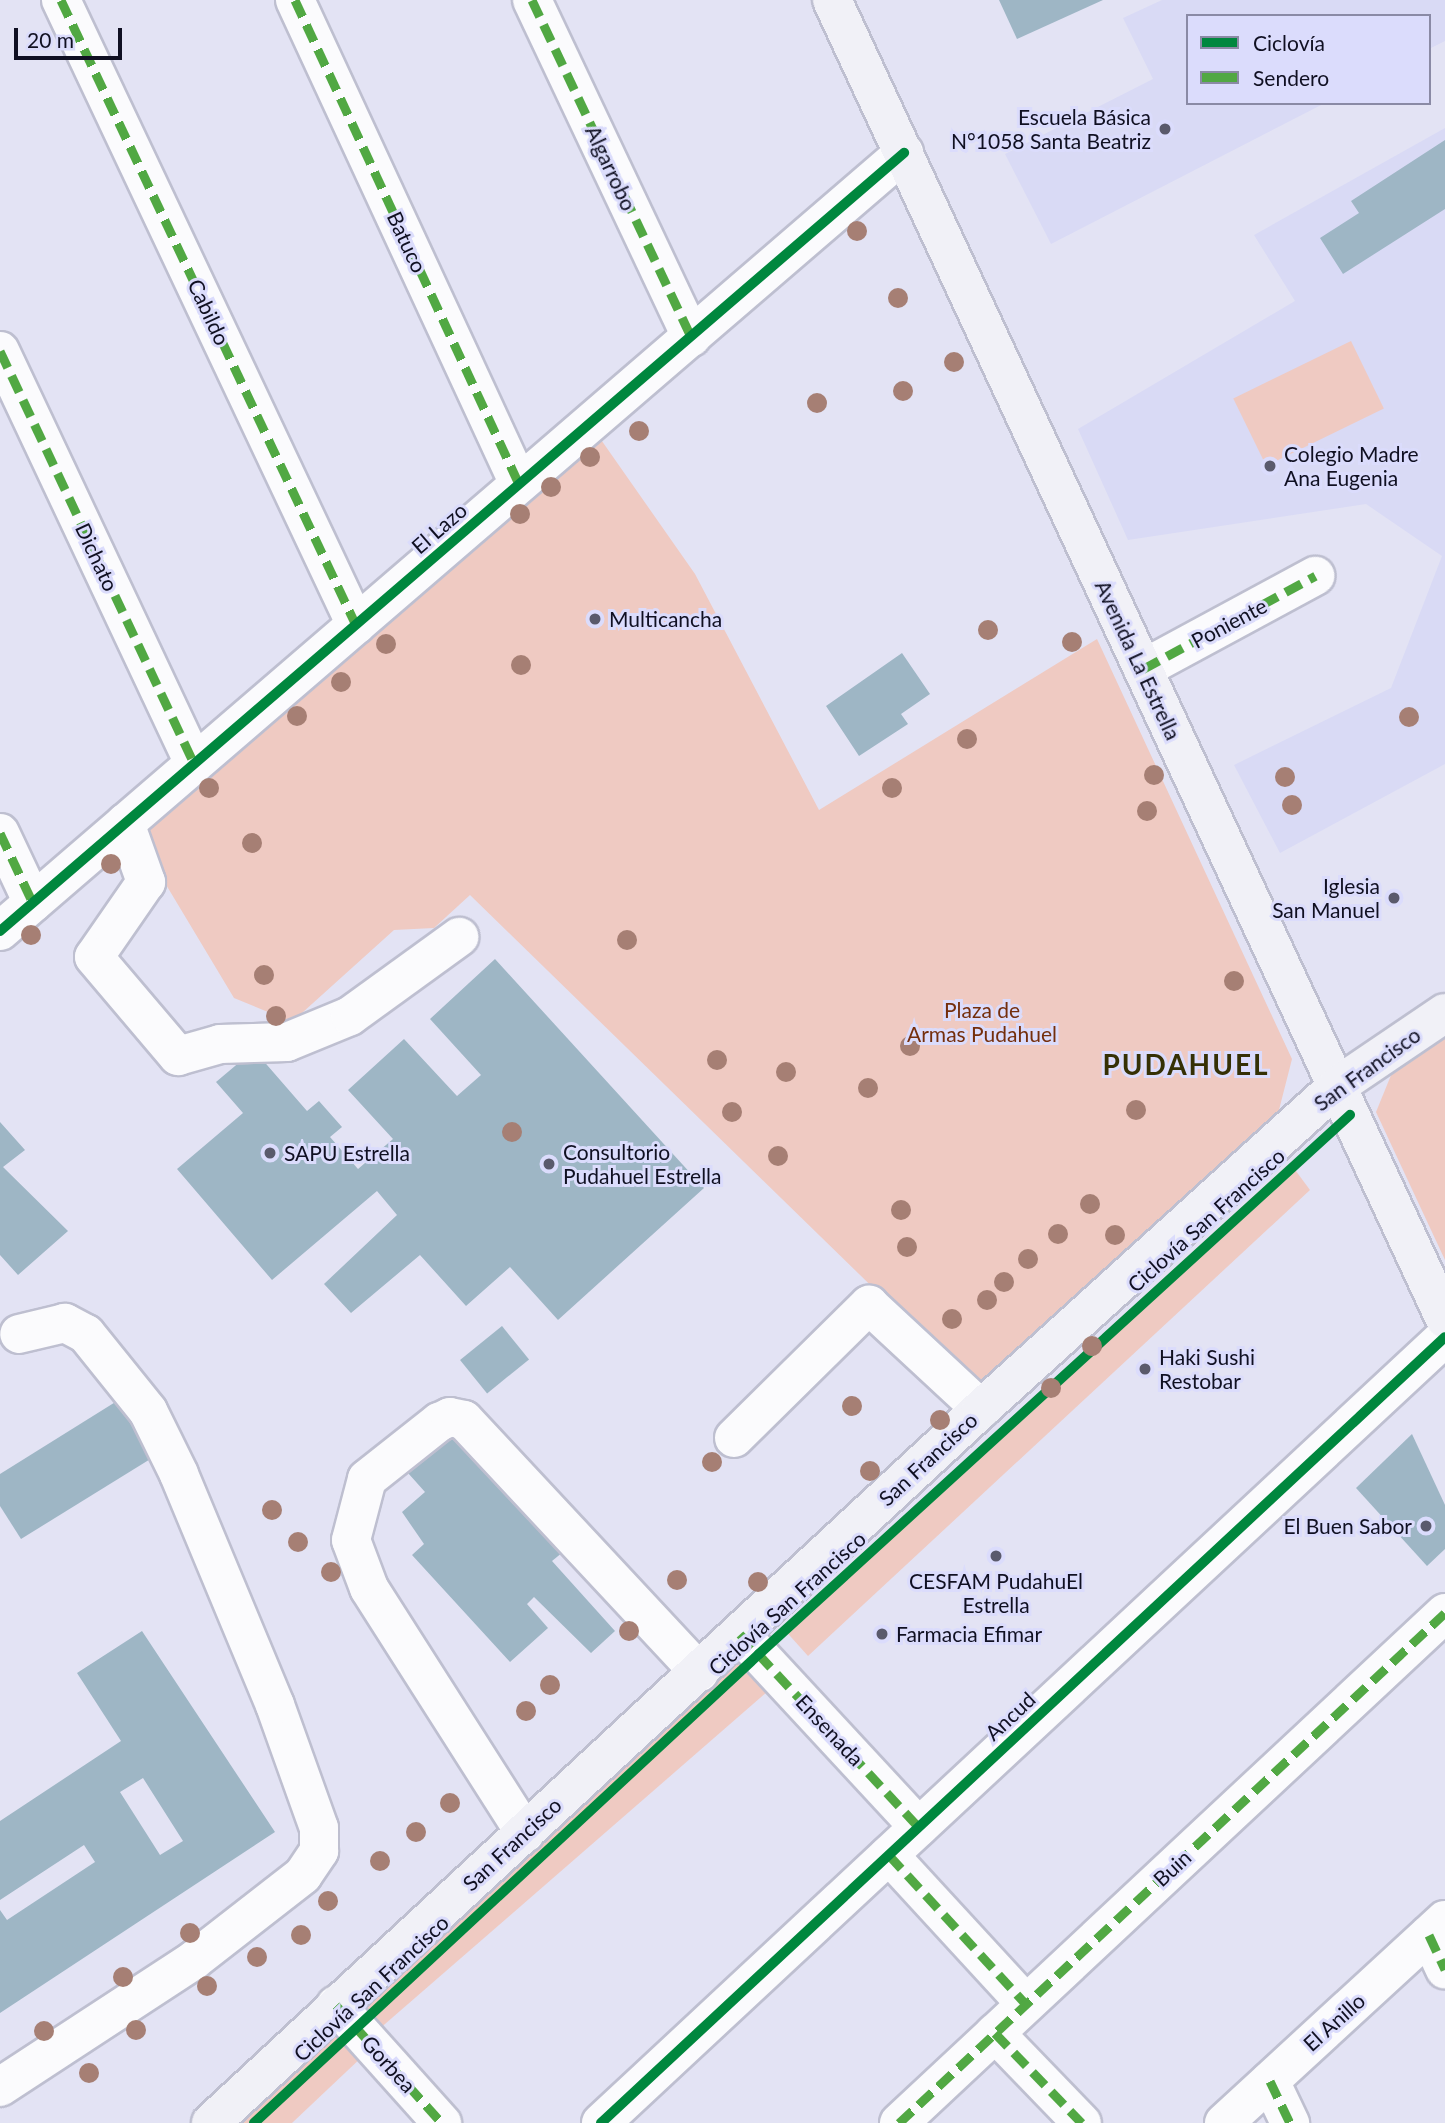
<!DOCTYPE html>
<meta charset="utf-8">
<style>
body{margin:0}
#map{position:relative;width:1445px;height:2123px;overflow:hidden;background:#e3e3f4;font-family:Lato,sans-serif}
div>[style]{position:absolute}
.built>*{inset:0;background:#d9daf5}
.green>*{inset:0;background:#efcac2;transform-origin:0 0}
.building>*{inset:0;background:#9eb6c5;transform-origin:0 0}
.roads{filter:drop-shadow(2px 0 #bebfd0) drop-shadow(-2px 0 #bebfd0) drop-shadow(0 2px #bebfd0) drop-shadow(0 -2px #bebfd0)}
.minor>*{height:38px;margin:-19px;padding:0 19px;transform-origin:19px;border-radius:19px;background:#fbfbfd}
.major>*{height:38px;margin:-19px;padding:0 19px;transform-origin:19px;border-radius:19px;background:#f1f1f7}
.quiet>*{height:9px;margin-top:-4.5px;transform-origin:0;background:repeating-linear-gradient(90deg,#51a843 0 18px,transparent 0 27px)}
.cycleway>*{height:10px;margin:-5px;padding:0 5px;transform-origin:5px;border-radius:5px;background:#00873e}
.trees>*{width:20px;height:20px;margin:-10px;border-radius:50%;background:#a67f74}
.dots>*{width:19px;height:19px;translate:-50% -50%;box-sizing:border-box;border:4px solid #dbdcfc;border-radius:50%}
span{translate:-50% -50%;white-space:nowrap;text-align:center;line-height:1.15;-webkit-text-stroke:6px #dbdcfc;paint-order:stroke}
.poi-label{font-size:21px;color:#101022}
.right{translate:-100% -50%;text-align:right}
.left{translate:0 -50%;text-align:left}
.street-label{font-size:21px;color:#101022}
.park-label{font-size:21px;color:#742e0c}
.district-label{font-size:28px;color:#353005;font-weight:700;letter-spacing:2px}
.legend{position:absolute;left:1186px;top:14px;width:245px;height:91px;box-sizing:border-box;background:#dbdcfc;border:2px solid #8a8aa5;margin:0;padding:9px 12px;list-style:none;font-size:21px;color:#101022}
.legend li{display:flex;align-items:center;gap:14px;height:35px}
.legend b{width:35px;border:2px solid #8a8aa5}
.scale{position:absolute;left:14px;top:28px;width:108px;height:32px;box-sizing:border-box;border:4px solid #101022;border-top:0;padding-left:9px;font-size:21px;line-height:24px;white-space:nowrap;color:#101022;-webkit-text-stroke:5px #dbdcfc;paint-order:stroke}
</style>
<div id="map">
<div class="built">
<i style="clip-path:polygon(1162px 0,1445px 0,1445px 41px,1429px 49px,1429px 16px,1188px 16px,1188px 103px,1325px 103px,1051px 244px,1005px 154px,1153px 79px,1123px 18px)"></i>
<i style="clip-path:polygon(1445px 128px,1445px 764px,1280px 853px,1234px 765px,1391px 688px,1442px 556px,1366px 504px,1128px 540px,1078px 429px,1295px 301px,1254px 235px)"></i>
</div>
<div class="green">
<i style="left:1351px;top:341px;width:75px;height:131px;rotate:64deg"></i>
<i style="clip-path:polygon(597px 434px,695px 574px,819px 810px,1097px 639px,1292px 1059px,1279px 1110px,976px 1388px,470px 895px,434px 928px,394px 930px,292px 1022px,234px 998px,138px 838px)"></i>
<i style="clip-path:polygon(1445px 1032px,1445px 1260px,1376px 1112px,1396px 1063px)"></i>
<i style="clip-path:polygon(1290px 1163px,1310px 1190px,808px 1656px,782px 1627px)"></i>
<i style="left:746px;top:1644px;width:50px;height:534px;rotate:49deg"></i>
<i style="clip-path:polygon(333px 2025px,364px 2055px,292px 2123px,228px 2123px)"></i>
</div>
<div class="building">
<i style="clip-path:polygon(999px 0,1103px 0,1017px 39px)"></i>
<i style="clip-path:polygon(1445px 140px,1445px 209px,1343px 274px,1320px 238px,1359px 213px,1351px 201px)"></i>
<i style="clip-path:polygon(902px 653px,930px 694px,901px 714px,908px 724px,859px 756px,826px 706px)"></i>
<i style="clip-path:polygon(495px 959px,704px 1188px,558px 1320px,510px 1267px,466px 1306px,420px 1255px,351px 1313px,324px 1284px,397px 1215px,377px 1191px,272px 1280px,177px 1169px,243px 1113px,216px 1082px,254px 1050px,307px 1111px,319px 1101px,342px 1127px,330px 1137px,358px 1169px,393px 1139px,348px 1090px,404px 1039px,457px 1096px,481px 1075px,430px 1019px)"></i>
<i style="clip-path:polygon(0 1122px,25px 1150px,3px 1167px,68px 1231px,18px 1275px,0 1255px)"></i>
<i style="left:502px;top:1326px;width:43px;height:54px;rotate:51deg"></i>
<i style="clip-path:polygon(117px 1401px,152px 1458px,21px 1539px,0 1506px,0 1474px)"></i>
<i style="clip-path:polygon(454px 1431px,563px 1552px,552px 1561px,615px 1631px,591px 1653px,534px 1597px,527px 1604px,548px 1628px,510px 1662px,412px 1555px,424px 1544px,402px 1512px,425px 1492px,408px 1473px)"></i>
<i style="clip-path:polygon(1412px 1434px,1445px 1505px,1445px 1549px,1427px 1566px,1356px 1488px)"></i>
<i style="clip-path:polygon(evenodd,142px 1631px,275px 1832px,0 2013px,0 1910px,7px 1920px,95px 1862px,84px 1845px,0 1900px,0 1821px,121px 1741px,77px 1673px,142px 1631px,143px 1778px,183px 1841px,160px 1855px,120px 1792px,143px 1778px)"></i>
</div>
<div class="roads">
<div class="minor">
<i style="left:61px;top:0;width:691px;rotate:64.73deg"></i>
<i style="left:295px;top:0;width:533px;rotate:65.16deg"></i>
<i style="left:532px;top:0;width:373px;rotate:64.7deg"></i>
<i style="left:0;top:351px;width:456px;rotate:64.8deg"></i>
<i style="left:1143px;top:669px;width:196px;rotate:-28.4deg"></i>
<i style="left:125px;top:823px;width:63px;rotate:70.4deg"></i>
<i style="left:146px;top:882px;width:91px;rotate:124.7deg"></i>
<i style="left:94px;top:957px;width:130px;rotate:49.7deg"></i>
<i style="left:178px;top:1056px;width:44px;rotate:-15.9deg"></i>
<i style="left:220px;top:1044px;width:67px;rotate:-1.7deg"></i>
<i style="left:287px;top:1042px;width:68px;rotate:-22.4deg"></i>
<i style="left:350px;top:1016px;width:135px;rotate:-35.9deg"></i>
<i style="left:0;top:833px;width:77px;rotate:64.8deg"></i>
<i style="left:0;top:931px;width:1193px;rotate:-40.72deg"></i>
<i style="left:734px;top:1438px;width:190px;rotate:-44.6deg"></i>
<i style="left:869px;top:1305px;width:153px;rotate:42.9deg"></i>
<i style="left:740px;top:1634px;width:263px;rotate:47.2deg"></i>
<i style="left:525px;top:1833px;width:290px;rotate:-122.5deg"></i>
<i style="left:369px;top:1588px;width:51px;rotate:-110.6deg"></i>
<i style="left:351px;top:1540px;width:63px;rotate:-75.3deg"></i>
<i style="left:367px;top:1479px;width:92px;rotate:-38.4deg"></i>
<i style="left:439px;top:1422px;width:12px;rotate:-24deg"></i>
<i style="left:450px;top:1417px;width:14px;rotate:12deg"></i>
<i style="left:464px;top:1420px;width:345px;rotate:47deg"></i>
<i style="left:889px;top:1855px;width:202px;rotate:47.4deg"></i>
<i style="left:1429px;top:1935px;width:38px;rotate:65deg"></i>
<i style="left:336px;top:2005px;width:159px;rotate:48.1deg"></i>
<i style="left:995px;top:2033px;width:125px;rotate:46deg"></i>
<i style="left:1270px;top:2081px;width:47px;rotate:64.5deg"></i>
<i style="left:0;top:2087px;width:232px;rotate:-33.2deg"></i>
<i style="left:194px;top:1960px;width:138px;rotate:-37.9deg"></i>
<i style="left:303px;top:1875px;width:29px;rotate:-56deg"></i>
<i style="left:319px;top:1851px;width:23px;rotate:-90deg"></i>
<i style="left:319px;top:1828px;width:131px;rotate:-109.7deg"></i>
<i style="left:275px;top:1705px;width:250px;rotate:-112.6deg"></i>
<i style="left:179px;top:1474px;width:70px;rotate:-116.2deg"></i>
<i style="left:148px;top:1411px;width:99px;rotate:-128.8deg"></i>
<i style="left:86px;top:1334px;width:24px;rotate:-152deg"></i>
<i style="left:65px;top:1323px;width:47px;rotate:166.6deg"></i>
<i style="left:601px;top:2123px;width:1153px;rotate:-42.96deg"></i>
<i style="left:899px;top:2123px;width:747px;rotate:-43.05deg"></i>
<i style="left:1224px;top:2123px;width:300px;rotate:-42.6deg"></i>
</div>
<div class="major">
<i style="left:832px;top:0;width:1454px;rotate:65.07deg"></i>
<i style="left:211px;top:2123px;width:1050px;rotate:-42.84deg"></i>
<i style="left:981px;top:1409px;width:481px;rotate:-42.2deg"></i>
<i style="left:1337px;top:1086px;width:130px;rotate:-34.1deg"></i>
</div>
</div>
<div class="quiet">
<i style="left:61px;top:0;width:691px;rotate:64.73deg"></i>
<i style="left:295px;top:0;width:533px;rotate:65.16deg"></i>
<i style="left:532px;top:0;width:373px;rotate:64.7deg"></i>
<i style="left:0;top:351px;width:456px;rotate:64.8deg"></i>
<i style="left:1143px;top:669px;width:196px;rotate:-28.4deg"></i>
<i style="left:0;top:833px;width:77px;rotate:64.8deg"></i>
<i style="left:740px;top:1634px;width:263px;rotate:47.2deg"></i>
<i style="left:889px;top:1855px;width:202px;rotate:47.4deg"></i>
<i style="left:1429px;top:1935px;width:38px;rotate:65deg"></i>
<i style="left:336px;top:2005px;width:159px;rotate:48.1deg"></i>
<i style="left:995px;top:2033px;width:125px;rotate:46deg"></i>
<i style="left:1270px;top:2081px;width:47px;rotate:64.5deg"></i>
<i style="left:899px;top:2123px;width:747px;rotate:-43.05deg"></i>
</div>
<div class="cycleway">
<i style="left:0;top:931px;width:1193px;rotate:-40.72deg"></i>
<i style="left:254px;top:2123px;width:689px;rotate:-42.88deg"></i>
<i style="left:759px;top:1654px;width:800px;rotate:-42.37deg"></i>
<i style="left:601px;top:2123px;width:1153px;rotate:-42.96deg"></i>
</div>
<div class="trees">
<i style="left:857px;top:231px"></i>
<i style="left:898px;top:298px"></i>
<i style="left:954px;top:362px"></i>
<i style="left:903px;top:391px"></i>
<i style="left:817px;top:403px"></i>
<i style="left:639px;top:431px"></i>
<i style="left:590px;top:457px"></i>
<i style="left:551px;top:487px"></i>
<i style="left:520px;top:514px"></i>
<i style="left:988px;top:630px"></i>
<i style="left:1072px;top:642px"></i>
<i style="left:386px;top:644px"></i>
<i style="left:521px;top:665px"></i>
<i style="left:341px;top:682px"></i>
<i style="left:297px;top:716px"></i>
<i style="left:1409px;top:717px"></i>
<i style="left:967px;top:739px"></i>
<i style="left:1154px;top:775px"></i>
<i style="left:1285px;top:777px"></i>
<i style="left:209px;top:788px"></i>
<i style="left:892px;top:788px"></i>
<i style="left:1292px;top:805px"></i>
<i style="left:1147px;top:811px"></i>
<i style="left:252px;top:843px"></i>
<i style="left:111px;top:864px"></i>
<i style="left:31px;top:935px"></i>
<i style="left:627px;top:940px"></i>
<i style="left:264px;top:975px"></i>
<i style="left:1234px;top:981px"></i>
<i style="left:276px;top:1016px"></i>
<i style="left:910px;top:1046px"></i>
<i style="left:717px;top:1060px"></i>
<i style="left:786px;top:1072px"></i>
<i style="left:868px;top:1088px"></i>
<i style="left:1136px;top:1110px"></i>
<i style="left:732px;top:1112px"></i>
<i style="left:512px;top:1132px"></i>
<i style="left:778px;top:1156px"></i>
<i style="left:1090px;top:1204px"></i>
<i style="left:901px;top:1210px"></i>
<i style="left:1058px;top:1234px"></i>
<i style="left:1115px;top:1235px"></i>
<i style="left:907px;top:1247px"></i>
<i style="left:1028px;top:1259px"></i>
<i style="left:1004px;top:1282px"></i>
<i style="left:987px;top:1300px"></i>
<i style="left:952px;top:1319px"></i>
<i style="left:1092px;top:1346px"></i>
<i style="left:1051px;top:1388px"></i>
<i style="left:852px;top:1406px"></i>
<i style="left:940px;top:1420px"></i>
<i style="left:712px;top:1462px"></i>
<i style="left:870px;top:1471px"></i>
<i style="left:272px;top:1510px"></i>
<i style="left:298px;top:1542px"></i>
<i style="left:331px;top:1572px"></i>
<i style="left:677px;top:1580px"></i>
<i style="left:758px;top:1582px"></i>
<i style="left:629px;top:1631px"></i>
<i style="left:550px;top:1685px"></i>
<i style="left:526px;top:1711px"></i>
<i style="left:450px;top:1803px"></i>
<i style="left:416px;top:1832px"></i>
<i style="left:380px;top:1861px"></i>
<i style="left:328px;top:1901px"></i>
<i style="left:190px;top:1933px"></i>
<i style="left:301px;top:1935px"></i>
<i style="left:257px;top:1957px"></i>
<i style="left:123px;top:1977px"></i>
<i style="left:207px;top:1986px"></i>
<i style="left:136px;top:2030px"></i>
<i style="left:44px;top:2031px"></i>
<i style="left:89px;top:2073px"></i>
</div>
<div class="dots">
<i style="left:1165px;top:129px;background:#5a5a6c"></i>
<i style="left:1270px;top:466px;background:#5a5a6c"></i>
<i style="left:595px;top:619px;background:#5a5a6c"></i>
<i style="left:1394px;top:898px;background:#5a5a6c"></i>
<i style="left:270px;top:1153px;background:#5a5a6c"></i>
<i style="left:549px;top:1164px;background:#5a5a6c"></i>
<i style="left:1145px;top:1369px;background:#5a5a6c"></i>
<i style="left:1426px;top:1526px;background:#5a5a6c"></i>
<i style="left:996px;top:1556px;background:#5a5a6c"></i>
<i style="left:882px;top:1634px;background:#5a5a6c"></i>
</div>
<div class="poi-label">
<span class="right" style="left:1151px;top:129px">Escuela Básica<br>N°1058 Santa Beatriz</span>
<span class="left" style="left:1284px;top:466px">Colegio Madre<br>Ana Eugenia</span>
<span class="left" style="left:609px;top:619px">Multicancha</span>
<span class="right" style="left:1380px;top:898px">Iglesia<br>San Manuel</span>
<span class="left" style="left:563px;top:1164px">Consultorio<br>Pudahuel Estrella</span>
<span class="left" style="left:284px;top:1153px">SAPU Estrella</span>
<span class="left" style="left:1159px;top:1369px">Haki Sushi<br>Restobar</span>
<span class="right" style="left:1412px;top:1526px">El Buen Sabor</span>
<span style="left:996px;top:1593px">CESFAM PudahuEl<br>Estrella</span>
<span class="left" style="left:896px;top:1634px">Farmacia Efimar</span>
</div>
<div class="street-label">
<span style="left:611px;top:168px;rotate:65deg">Algarrobo</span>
<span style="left:407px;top:242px;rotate:65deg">Batuco</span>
<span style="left:209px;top:312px;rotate:65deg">Cabildo</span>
<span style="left:439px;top:528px;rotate:-41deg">El Lazo</span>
<span style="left:97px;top:557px;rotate:65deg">Dichato</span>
<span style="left:1229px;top:623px;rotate:-28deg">Poniente</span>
<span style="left:1138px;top:660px;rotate:65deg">Avenida La Estrella</span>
<span style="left:1367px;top:1069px;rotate:-36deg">San Francisco</span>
<span style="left:1206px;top:1220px;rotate:-42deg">Ciclovía San Francisco</span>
<span style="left:928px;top:1459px;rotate:-43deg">San Francisco</span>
<span style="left:787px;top:1603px;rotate:-42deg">Ciclovía San Francisco</span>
<span style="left:1010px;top:1716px;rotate:-43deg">Ancud</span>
<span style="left:830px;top:1730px;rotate:47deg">Ensenada</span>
<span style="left:512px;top:1844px;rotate:-43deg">San Francisco</span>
<span style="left:1172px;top:1868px;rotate:-43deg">Buin</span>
<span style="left:371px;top:1988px;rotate:-43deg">Ciclovía San Francisco</span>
<span style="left:1334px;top:2022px;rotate:-42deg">El Anillo</span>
<span style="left:389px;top:2064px;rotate:48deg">Gorbea</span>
</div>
<div class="park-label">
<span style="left:982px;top:1022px">Plaza de<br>Armas Pudahuel</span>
</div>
<div class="district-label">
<span style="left:1186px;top:1064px">PUDAHUEL</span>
</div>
<ul class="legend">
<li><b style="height:9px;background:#00873e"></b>Ciclovía</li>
<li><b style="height:9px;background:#51a843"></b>Sendero</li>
</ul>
<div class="scale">20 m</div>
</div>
